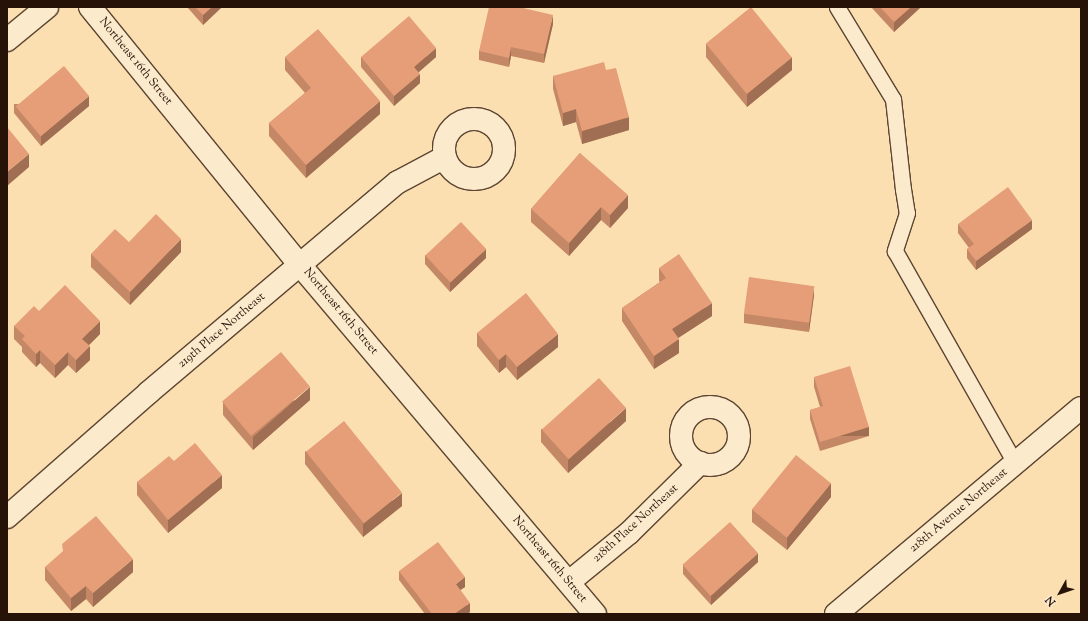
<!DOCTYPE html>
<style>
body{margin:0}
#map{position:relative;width:1088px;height:621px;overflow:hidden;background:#fbdfb1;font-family:"Sorts Mill Goudy",serif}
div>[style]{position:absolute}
.roads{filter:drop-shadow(1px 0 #5c4532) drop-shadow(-1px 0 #5c4532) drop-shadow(0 1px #5c4532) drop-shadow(0 -1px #5c4532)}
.service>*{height:15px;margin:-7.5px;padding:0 7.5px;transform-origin:7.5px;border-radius:7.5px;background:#fceacc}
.minor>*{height:22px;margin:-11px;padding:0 11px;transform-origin:11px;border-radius:11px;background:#fceacc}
.minor>.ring{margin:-11px;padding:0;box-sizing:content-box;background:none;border:22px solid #fceacc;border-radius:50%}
.tertiary>*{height:22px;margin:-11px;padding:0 11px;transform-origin:11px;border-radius:11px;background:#fceacc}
.wall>*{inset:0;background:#c58866}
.shaded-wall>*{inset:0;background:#a06f53;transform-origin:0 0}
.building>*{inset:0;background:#e59e77;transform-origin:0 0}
span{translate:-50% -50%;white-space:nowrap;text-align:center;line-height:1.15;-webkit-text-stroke:4px #fceacc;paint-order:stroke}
.street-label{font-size:12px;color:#271208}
.frame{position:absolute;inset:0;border:8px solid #271208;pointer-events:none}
.north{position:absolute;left:1040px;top:573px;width:40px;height:40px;-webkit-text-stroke:3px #fceacc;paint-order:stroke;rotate:230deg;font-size:11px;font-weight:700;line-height:16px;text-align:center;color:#271208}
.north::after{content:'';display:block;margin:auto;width:14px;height:18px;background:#271208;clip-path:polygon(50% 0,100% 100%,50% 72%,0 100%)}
</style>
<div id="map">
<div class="roads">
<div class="service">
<i style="left:837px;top:7px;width:108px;rotate:58.7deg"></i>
<i style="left:893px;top:99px;width:91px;rotate:83.7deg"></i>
<i style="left:903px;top:189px;width:24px;rotate:81deg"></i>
<i style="left:907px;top:213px;width:40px;rotate:108deg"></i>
<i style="left:895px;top:251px;width:244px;rotate:60.5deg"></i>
</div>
<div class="minor">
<i style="left:7px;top:40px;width:52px;rotate:-39.5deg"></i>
<i class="ring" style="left:444px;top:119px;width:38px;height:38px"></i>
<i class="ring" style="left:681px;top:407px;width:36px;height:36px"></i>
<i style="left:7px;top:517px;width:188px;rotate:-41.3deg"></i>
<i style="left:148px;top:393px;width:327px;rotate:-40.2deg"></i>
<i style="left:398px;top:182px;width:53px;rotate:-28deg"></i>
<i style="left:569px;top:582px;width:77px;rotate:-39.2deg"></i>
<i style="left:629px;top:533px;width:100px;rotate:-44.6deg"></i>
<i style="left:836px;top:614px;width:320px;rotate:-40.1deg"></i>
</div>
<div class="tertiary">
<i style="left:90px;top:7px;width:333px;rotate:50.9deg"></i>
<i style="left:300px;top:265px;width:457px;rotate:49.8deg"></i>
</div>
</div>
<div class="wall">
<i style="clip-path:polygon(187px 7px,222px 7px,203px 25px)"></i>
<i style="clip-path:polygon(871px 7px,921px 7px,894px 32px)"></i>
<i style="clip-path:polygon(553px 24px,544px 63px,511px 56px,509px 67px,479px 60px,479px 51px)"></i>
<i style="clip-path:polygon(706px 44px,792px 70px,747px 107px,706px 57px)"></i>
<i style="clip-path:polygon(285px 57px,380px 114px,306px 178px,269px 136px,269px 123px,305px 93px,285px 70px)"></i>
<i style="clip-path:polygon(361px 57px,436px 57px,419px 72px,420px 83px,394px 106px,361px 67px)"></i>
<i style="clip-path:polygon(606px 70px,629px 130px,582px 144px,576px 122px,563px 126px,553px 89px,553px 76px)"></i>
<i style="clip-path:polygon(14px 104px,89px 106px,41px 146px,14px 113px)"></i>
<i style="clip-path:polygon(580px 153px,628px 208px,610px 228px,601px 220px,569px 256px,531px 222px,531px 209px)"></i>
<i style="clip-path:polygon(958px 224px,1032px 229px,976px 270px,967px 258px,967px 249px,969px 248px,958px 233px)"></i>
<i style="clip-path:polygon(129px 242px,181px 252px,130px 305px,91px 267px,91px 254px)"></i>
<i style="clip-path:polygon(425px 255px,486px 258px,450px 292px,425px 264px)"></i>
<i style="clip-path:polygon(659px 268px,712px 316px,678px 338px,679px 353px,654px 369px,622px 321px,622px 308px,660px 282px,659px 281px)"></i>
<i style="clip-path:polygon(814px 295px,809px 332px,744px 323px,744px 314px)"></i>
<i style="clip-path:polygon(39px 311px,100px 334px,89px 345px,90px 360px,76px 373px,68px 365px,55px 378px,40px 363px,36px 367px,22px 352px,22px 347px,14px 339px,14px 326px)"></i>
<i style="clip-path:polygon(477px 333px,558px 347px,517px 380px,506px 367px,499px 373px,477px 346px)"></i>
<i style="clip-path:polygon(814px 377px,869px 436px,820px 451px,810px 419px,810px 410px,820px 407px,814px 387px)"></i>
<i style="clip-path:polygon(310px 400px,253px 450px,223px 415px,223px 402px)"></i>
<i style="clip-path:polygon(626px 421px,568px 473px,541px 442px,541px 429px)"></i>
<i style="clip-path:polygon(305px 451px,402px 506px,363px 537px,305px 464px)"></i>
<i style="clip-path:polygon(174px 461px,222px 488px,168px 533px,137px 495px,137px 482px)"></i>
<i style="clip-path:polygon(831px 497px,787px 550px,752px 522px,752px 509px)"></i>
<i style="clip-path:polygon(758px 562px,711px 605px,683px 574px,683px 565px)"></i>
<i style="clip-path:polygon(45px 567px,133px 572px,93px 607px,86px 599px,71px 611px,45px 580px)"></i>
<i style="clip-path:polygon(399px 571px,465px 587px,460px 590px,470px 612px,467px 614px,425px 614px,399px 580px)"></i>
</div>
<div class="shaded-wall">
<i style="clip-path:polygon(212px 7px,222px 7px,203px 25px,203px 15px)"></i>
<i style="clip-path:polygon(911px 7px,921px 7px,894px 32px,894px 22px)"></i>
<i style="clip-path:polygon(553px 15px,553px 24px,544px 63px,544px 54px)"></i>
<i style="clip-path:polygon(511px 47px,511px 56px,509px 67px,509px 58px)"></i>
<i style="clip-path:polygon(436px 48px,436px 57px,414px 76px,414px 67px)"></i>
<i style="clip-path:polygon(792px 57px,792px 70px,747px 107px,747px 94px)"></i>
<i style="clip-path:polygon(420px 74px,420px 83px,394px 106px,394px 96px)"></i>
<i style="clip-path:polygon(89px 96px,89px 106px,41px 146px,41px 136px)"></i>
<i style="clip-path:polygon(380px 101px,380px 114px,306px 178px,306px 165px)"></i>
<i style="clip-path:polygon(576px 109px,576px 122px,563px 126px,563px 113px)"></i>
<i style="clip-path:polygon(629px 117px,629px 130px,582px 144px,582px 131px)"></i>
<i style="clip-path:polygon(29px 154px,29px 167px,7px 186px,7px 172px)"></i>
<i style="clip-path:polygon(628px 195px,628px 208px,610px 228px,610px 215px)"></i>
<i style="clip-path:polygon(601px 207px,601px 220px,569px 256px,569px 243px)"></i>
<i style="clip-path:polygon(1032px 220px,1032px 229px,976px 270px,976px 261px)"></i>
<i style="clip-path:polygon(181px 239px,181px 252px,130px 305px,130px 292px)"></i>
<i style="clip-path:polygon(486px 249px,486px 258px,450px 292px,450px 282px)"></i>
<i style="clip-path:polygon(814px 286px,814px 295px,809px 332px,809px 323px)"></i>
<i style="clip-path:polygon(712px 303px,712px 316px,672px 342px,672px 329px)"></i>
<i style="clip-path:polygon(100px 321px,100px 334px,82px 352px,82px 339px)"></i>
<i style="clip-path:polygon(558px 334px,558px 347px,517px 380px,517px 367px)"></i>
<i style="clip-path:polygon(679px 339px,679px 353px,654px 369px,654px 356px)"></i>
<i style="clip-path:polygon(90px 346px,90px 360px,76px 373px,76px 360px)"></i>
<i style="clip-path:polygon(40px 350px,40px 363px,36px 367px,36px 354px)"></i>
<i style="clip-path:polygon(68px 352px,68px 365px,55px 378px,55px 365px)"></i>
<i style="clip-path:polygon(506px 354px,506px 367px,499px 373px,499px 360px)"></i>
<i style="clip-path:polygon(310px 387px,310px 400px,253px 450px,253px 437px)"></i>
<i style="clip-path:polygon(626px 408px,626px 421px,568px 473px,568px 460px)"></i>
<i style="left:869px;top:427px;width:9px;height:51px;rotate:90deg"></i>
<i style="clip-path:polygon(222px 475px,222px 488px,168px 533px,168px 520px)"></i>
<i style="clip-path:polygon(831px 483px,831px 497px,787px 550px,787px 537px)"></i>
<i style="clip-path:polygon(402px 493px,402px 506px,363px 537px,363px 524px)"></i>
<i style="clip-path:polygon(758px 553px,758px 562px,711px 605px,711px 596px)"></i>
<i style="clip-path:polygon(133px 559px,133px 572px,93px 607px,93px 593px)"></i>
<i style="clip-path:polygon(465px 577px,465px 587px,456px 593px,456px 584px)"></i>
<i style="clip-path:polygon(86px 586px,86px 599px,71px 611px,71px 598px)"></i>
<i style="clip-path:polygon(470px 603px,470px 612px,467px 614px,454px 614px)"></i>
</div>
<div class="building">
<i style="clip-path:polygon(195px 7px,212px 7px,203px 15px)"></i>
<i style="clip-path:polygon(489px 7px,519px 7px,553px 15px,544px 54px,511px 47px,509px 58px,479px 51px)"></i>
<i style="left:751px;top:7px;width:65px;height:58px;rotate:51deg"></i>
<i style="clip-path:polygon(880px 7px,911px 7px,894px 22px)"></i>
<i style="clip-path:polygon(409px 16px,436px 48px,414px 67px,420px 74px,394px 96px,361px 57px)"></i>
<i style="clip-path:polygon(318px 29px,380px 101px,306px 165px,269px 123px,311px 88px,285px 57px)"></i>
<i style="clip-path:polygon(604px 62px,606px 70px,616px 68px,629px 117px,582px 131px,576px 109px,563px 113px,553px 76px)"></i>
<i style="left:64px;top:66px;width:39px;height:63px;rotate:50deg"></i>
<i style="clip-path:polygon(7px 127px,29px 154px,7px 172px)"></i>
<i style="clip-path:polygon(580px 153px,628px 195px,610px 215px,601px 207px,569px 243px,531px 209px)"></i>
<i style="clip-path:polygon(1008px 187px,1032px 220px,976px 261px,967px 249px,974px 244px,958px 224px)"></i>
<i style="clip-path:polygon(156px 214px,181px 239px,130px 292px,91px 254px,115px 229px,129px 242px)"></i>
<i style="left:461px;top:222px;width:37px;height:49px;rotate:47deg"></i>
<i style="clip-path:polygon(679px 254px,712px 303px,672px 329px,679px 339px,654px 356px,622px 308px,666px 278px,659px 268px)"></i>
<i style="left:749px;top:277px;width:66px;height:37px;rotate:8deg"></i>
<i style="clip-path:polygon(65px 285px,100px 321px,82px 339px,90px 346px,76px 360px,68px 352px,55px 365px,40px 350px,36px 354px,22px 339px,25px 336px,14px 326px,34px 306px,39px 311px)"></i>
<i style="clip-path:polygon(526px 293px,558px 334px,517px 367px,506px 354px,499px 360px,477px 333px)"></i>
<i style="left:281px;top:352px;width:45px;height:77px;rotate:50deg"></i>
<i style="clip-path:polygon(850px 366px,869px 427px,820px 442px,810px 410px,823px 406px,814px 377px)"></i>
<i style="left:599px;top:378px;width:40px;height:77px;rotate:48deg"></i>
<i style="left:344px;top:421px;width:92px;height:49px;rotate:51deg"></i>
<i style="clip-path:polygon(195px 443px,222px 475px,168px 520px,137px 482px,169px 456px,174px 461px)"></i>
<i style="left:796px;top:455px;width:45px;height:70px;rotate:39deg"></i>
<i style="clip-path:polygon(96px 516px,133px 559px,93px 593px,86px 586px,71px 598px,45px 567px,63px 551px,62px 544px)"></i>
<i style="left:730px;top:522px;width:42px;height:64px;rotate:48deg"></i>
<i style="clip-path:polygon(438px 542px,465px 577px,456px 584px,470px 603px,454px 614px,432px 614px,399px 571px)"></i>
</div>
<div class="street-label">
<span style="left:135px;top:62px;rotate:51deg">Northeast 16th Street</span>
<span style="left:340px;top:312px;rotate:50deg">Northeast 16th Street</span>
<span style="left:222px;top:331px;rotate:-40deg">219th Place Northeast</span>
<span style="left:959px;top:511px;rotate:-40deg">218th Avenue Northeast</span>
<span style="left:636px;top:524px;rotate:-42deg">218th Place Northeast</span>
<span style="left:549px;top:560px;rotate:50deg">Northeast 16th Street</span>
</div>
<div class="frame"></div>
<div class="north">N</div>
</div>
